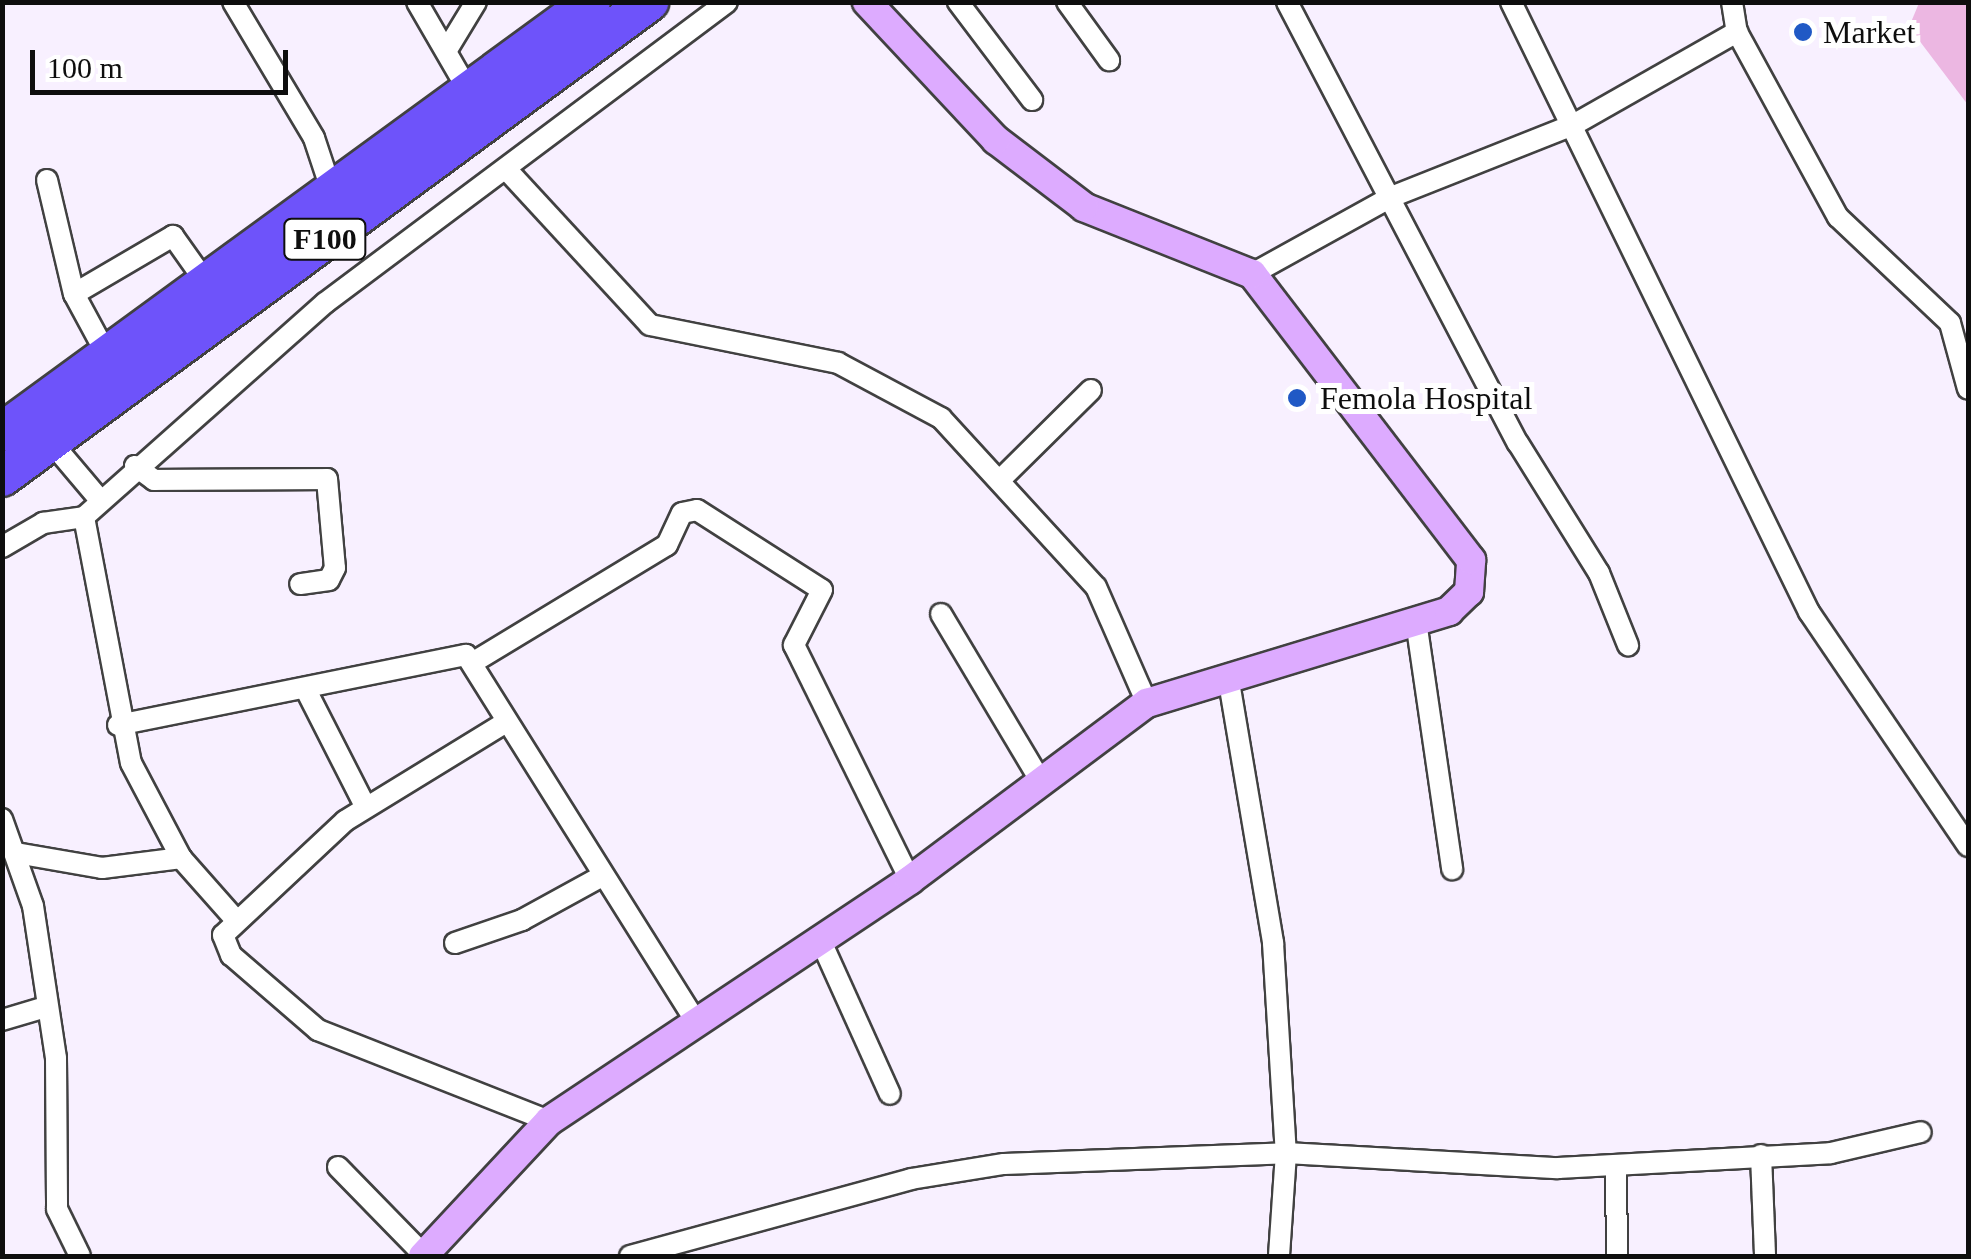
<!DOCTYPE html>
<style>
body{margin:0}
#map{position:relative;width:1971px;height:1259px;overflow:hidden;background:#f8f0ff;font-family:Georgia,serif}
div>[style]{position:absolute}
.green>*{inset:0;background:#ecb7e2}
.roads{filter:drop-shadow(2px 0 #414141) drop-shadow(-2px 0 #414141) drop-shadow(0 2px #414141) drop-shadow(0 -2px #414141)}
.street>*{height:20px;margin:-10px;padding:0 10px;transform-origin:10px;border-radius:10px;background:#fff}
.secondary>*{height:28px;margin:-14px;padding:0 14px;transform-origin:14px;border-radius:14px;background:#ddabff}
.highway>*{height:38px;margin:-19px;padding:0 19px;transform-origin:19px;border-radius:19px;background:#6e53fa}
.dots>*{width:28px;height:28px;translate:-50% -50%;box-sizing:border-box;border:5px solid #fff;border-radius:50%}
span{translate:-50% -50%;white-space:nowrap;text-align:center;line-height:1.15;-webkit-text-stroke:10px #fff;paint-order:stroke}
.shield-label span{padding:2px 8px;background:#fff;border:2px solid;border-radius:8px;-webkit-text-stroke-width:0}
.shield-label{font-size:30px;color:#0e0e0e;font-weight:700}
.poi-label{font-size:32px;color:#0e0e0e}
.left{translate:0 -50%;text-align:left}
.frame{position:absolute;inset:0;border:5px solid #0e0e0e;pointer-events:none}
.scale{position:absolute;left:30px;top:50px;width:258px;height:45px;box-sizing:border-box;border:5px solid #0e0e0e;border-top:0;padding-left:12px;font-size:30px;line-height:35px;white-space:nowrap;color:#0e0e0e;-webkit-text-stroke:8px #fff;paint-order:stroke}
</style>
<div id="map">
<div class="green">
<i style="clip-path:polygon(1919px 3px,1968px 3px,1968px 105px,1909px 27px)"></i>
</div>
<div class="roads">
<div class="street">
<i style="left:233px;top:2px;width:158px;rotate:59.2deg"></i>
<i style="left:314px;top:138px;width:57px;rotate:71.6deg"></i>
<i style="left:417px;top:2px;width:102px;rotate:59.9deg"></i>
<i style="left:958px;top:2px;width:123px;rotate:52.9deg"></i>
<i style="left:1067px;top:2px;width:72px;rotate:54.1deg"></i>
<i style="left:1287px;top:2px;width:498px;rotate:62.4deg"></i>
<i style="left:1518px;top:443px;width:153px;rotate:58.1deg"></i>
<i style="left:1599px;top:573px;width:78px;rotate:68.1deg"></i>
<i style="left:1511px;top:2px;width:679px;rotate:63.96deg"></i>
<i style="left:1809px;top:612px;width:283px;rotate:55.8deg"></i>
<i style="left:1732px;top:2px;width:30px;rotate:81deg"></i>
<i style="left:1737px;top:32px;width:211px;rotate:61.4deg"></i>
<i style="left:1838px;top:217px;width:154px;rotate:43.4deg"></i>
<i style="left:1950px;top:323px;width:68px;rotate:74.7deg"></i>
<i style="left:448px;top:48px;width:54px;rotate:-58.7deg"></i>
<i style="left:506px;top:169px;width:212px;rotate:47.3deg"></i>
<i style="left:650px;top:325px;width:192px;rotate:11.4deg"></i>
<i style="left:838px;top:363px;width:117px;rotate:28.1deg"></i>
<i style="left:941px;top:418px;width:229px;rotate:47.5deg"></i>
<i style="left:1096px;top:587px;width:127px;rotate:66.3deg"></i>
<i style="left:47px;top:180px;width:117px;rotate:76.7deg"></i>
<i style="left:1252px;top:274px;width:159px;rotate:-29deg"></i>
<i style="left:1391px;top:197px;width:196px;rotate:-21.6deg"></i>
<i style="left:1573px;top:125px;width:189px;rotate:-29.6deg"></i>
<i style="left:107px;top:355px;width:69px;rotate:-118.4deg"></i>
<i style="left:74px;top:294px;width:115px;rotate:-30.4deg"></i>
<i style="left:173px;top:236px;width:59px;rotate:54.7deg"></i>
<i style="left:51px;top:442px;width:76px;rotate:49.8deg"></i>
<i style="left:135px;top:466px;width:24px;rotate:36deg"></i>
<i style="left:154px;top:480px;width:173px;rotate:-0.3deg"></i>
<i style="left:327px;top:479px;width:89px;rotate:84.9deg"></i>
<i style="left:335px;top:568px;width:13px;rotate:117deg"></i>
<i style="left:329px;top:580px;width:29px;rotate:172deg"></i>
<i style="left:1002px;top:478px;width:125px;rotate:-44.7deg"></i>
<i style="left:84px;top:517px;width:250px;rotate:79.2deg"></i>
<i style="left:131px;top:763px;width:107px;rotate:62.2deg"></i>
<i style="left:181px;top:858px;width:81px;rotate:48.5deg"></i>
<i style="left:2px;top:547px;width:48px;rotate:-30.3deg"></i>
<i style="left:43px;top:523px;width:41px;rotate:-8.3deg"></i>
<i style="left:84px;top:517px;width:322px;rotate:-41.6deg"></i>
<i style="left:325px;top:303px;width:502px;rotate:-36.82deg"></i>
<i style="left:941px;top:614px;width:196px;rotate:59.2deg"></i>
<i style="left:1416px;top:621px;width:251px;rotate:81.7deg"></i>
<i style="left:472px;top:663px;width:228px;rotate:-31.2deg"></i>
<i style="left:667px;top:545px;width:35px;rotate:-65deg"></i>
<i style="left:682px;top:513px;width:15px;rotate:-11deg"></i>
<i style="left:697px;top:510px;width:148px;rotate:32.6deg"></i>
<i style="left:822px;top:590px;width:62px;rotate:117deg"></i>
<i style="left:794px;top:645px;width:262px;rotate:63.7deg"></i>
<i style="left:1229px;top:682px;width:265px;rotate:80.4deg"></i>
<i style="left:1273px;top:943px;width:210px;rotate:86.5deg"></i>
<i style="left:1286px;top:1153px;width:103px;rotate:93.9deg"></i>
<i style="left:305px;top:688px;width:132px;rotate:63deg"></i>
<i style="left:503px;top:724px;width:185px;rotate:148.5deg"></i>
<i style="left:345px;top:821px;width:167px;rotate:136.9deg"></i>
<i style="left:223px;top:935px;width:22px;rotate:68deg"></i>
<i style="left:231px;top:955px;width:115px;rotate:40.8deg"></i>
<i style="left:318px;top:1030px;width:248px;rotate:21.5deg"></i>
<i style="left:118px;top:725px;width:355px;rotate:-11.4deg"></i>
<i style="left:466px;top:655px;width:432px;rotate:57.9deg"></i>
<i style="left:2px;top:819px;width:92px;rotate:70.4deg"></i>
<i style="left:33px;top:906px;width:154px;rotate:81.4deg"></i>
<i style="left:56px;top:1058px;width:151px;rotate:89.6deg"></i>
<i style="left:57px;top:1209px;width:52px;rotate:63.9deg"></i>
<i style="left:16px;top:853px;width:87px;rotate:9.9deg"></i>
<i style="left:102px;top:868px;width:80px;rotate:-7.2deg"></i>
<i style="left:819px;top:937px;width:172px;rotate:65.7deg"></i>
<i style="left:455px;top:943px;width:71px;rotate:-18.9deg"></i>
<i style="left:522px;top:920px;width:91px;rotate:-28.8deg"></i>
<i style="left:2px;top:1020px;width:46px;rotate:-16.5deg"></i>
<i style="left:1761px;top:1155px;width:101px;rotate:87.7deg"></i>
<i style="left:1616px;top:1166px;width:90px;rotate:89.4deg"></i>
<i style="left:338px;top:1167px;width:123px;rotate:45.7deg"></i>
<i style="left:630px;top:1256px;width:291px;rotate:-15.3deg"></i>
<i style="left:911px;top:1179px;width:94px;rotate:-9.2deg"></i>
<i style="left:1004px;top:1164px;width:282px;rotate:-2.2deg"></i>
<i style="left:1286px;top:1153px;width:272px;rotate:3.2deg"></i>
<i style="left:1558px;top:1168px;width:273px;rotate:-3.1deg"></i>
<i style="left:1831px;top:1153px;width:92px;rotate:-13.1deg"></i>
</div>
<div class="secondary">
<i style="left:423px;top:1256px;width:185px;rotate:-47deg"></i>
<i style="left:549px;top:1121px;width:434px;rotate:-33.7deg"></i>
<i style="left:910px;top:880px;width:296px;rotate:-36.8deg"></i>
<i style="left:1147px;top:703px;width:316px;rotate:-16.9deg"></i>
<i style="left:1449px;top:611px;width:28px;rotate:-44deg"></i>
<i style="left:1469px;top:592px;width:32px;rotate:-86deg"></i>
<i style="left:1471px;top:560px;width:360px;rotate:-127.4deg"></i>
<i style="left:1252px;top:274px;width:181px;rotate:-158.3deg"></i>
<i style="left:1084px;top:207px;width:111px;rotate:-142.7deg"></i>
<i style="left:996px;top:140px;width:189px;rotate:-133.1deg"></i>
</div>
<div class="highway">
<i style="left:2px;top:432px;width:729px;rotate:-36.13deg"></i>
<i style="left:2px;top:477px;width:803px;rotate:-36.28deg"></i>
</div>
</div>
<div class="dots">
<i style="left:1803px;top:32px;background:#2059c5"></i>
<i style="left:1297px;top:398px;background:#2059c5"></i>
</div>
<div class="shield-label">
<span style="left:325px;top:239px">F100</span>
</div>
<div class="poi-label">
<span class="left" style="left:1823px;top:32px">Market</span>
<span class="left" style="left:1320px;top:398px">Femola Hospital</span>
</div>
<div class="frame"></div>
<div class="scale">100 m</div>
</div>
